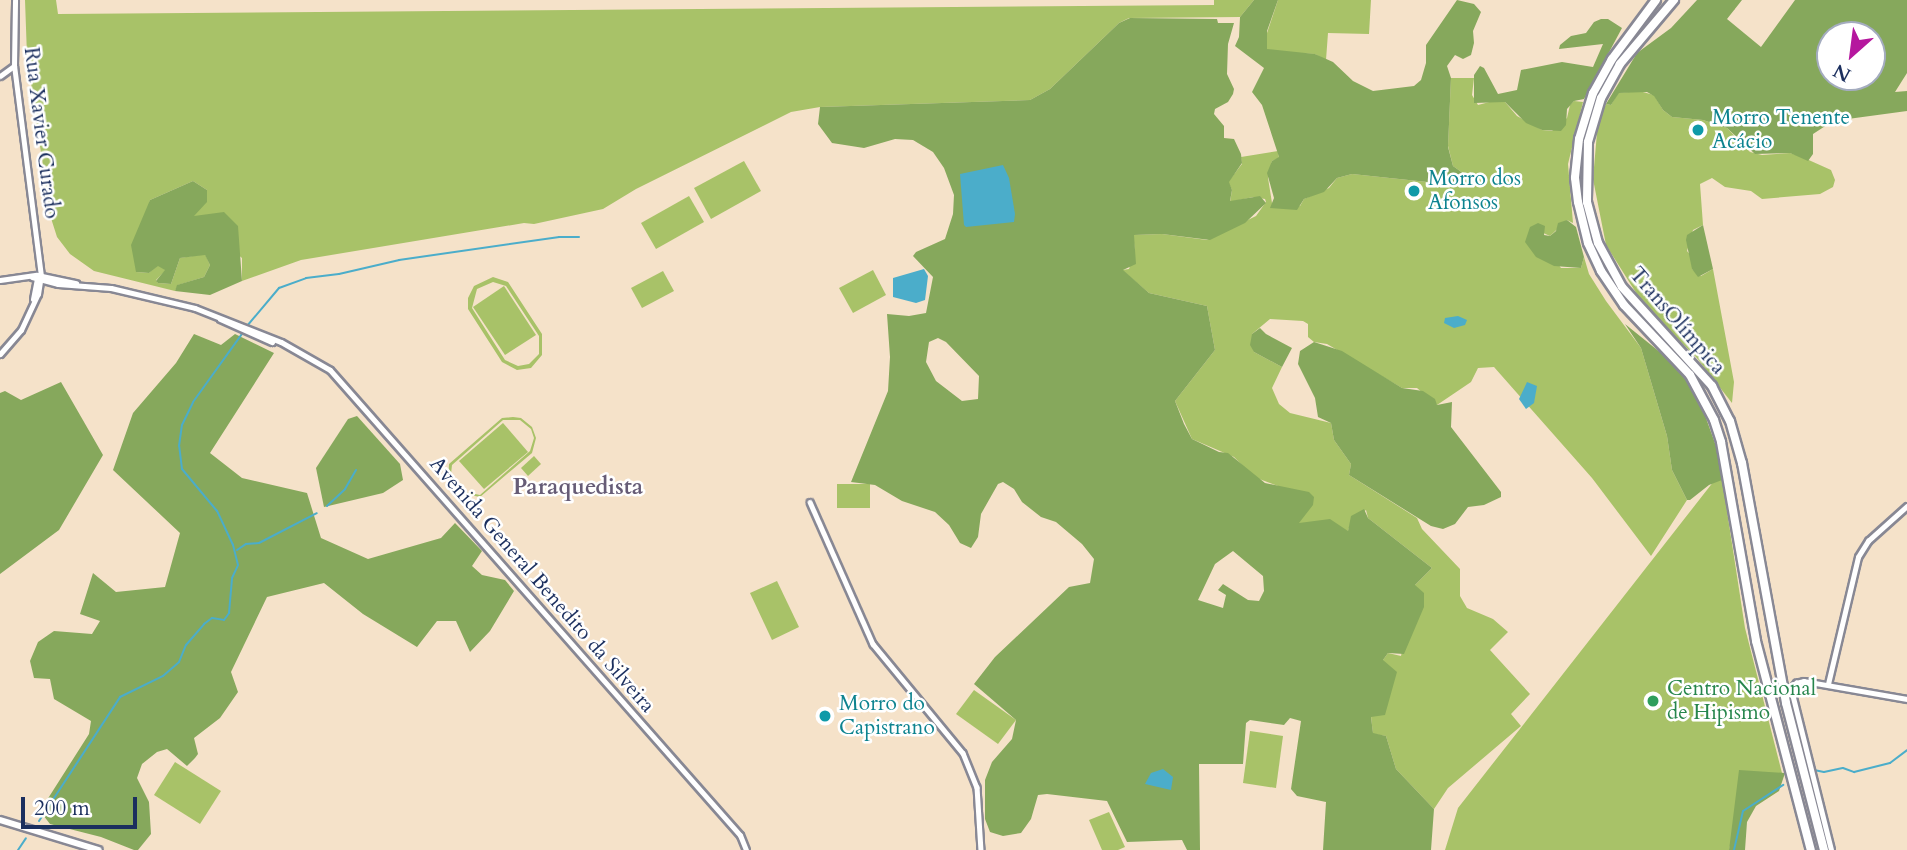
<!DOCTYPE html>
<html>
<head>
<meta charset="utf-8">
<style>
  body { margin:0 }
  #map { position:relative; width:1907px; height:850px; overflow:hidden; background:#f5e2c9; font-family:Cardo,serif }
  div>[style] { position:absolute }
  [style*='--x'] { left:calc(var(--x)*1px); top:calc(var(--y)*1px); width:calc(var(--w)*1px); rotate:calc(var(--a)*1deg) }
  .green>* { inset:0; background:#a8c268 }
  .forest>* { inset:0; background:#86a85c }
  .water>* { inset:0; background:#4badca }
  .stream>* { height:2px; margin:-1px; padding:0 1px; transform-origin:1px; border-radius:1px; background:#4badca }
  .roads { filter:drop-shadow(2px 0 #888894) drop-shadow(-2px 0 #888894) drop-shadow(0 2px #888894) drop-shadow(0 -2px #888894) }
  .tertiary>* { height:4.5px; margin:-2.25px; padding:0 2.25px; transform-origin:2.25px; border-radius:2.25px; background:#fff }
  .secondary>* { height:5px; margin:-2.5px; padding:0 2.5px; transform-origin:2.5px; border-radius:2.5px; background:#fff }
  .primary>* { height:6px; margin:-3px; padding:0 3px; transform-origin:3px; border-radius:3px; background:#fff }
  .motorway>* { height:8px; margin:-4px; padding:0 4px; transform-origin:4px; border-radius:4px; background:#fff }
  .dots>* { width:19px; height:19px; translate:-50% -50%; box-sizing:border-box; border:4px solid #fff; border-radius:50% }
  span { translate:-50% -50%; white-space:nowrap; text-align:center; line-height:1.15; -webkit-text-stroke:5px #fff; paint-order:stroke }
  .culture-label { font-size:21px; color:#0d838f }
  .left { translate:0 -50%; text-align:left }
  .street-label { font-size:21px; color:#1b2f5e }
  .leisure-label { font-size:21px; color:#27864d }
  .neighbourhood-label { font-size:23px; color:#665c76; font-weight:700 }
  .north { position:absolute; left:1816px; top:21px; width:70px; height:70px; box-sizing:border-box; background:#fff; border:2px solid #a4acbf; border-radius:50%; rotate:208deg; font-size:19px; font-weight:700; line-height:28px; text-align:center; color:#1b2f5e }
  .north::after { content:''; display:block; margin:auto; width:24px; height:32px; background:#b5179e; clip-path:polygon(50% 0,100% 100%,50% 72%,0 100%) }
  .scale { position:absolute; left:21px; top:797px; width:116px; height:32px; box-sizing:border-box; border:4px solid #1b2f5e; border-top:0; padding-left:9px; font-size:21px; line-height:24px; white-space:nowrap; color:#1b2f5e; -webkit-text-stroke:5px #fff; paint-order:stroke }
</style>
</head>
<body>
<div id="map">
  <div class="green">
    <div style="clip-path:polygon(25px 0,56px 0,58px 14px,1214px 5px,1214px 0,1254px 0,1240px 17px,1129px 18px,1119px 23px,1050px 89px,1030px 100px,820px 107px,791px 112px,636px 189px,603px 209px,534px 224px,524px 223px,301px 260px,242px 281px,242px 258px,193px 216px,207px 190px,193px 181px,150px 200px,136px 272px,149px 273px,158px 265px,166px 270px,156px 280px,158px 283px,171px 284px,180px 258px,205px 254px,210px 265px,204px 277px,178px 285px,175px 291px,94px 271px,70px 254px,57px 237px,50px 215px,27px 56px)"></div>
    <div style="clip-path:polygon(1278px 0,1371px 0,1369px 34px,1328px 33px,1326px 60px,1315px 54px,1273px 52px,1266px 49px,1264px 42px)"></div>
    <div style="clip-path:polygon(1451px 78px,1474px 78px,1472px 95px,1478px 105px,1497px 100px,1505px 102px,1517px 116px,1542px 130px,1552px 131px,1567px 118px,1570px 105px,1574px 101px,1583px 102px,1568px 164px,1573px 223px,1567px 220px,1550px 236px,1530px 227px,1561px 268px,1581px 268px,1584px 257px,1589px 274px,1606px 301px,1641px 348px,1667px 436px,1672px 470px,1687px 500px,1651px 556px,1592px 478px,1494px 367px,1478px 368px,1471px 382px,1437px 405px,1417px 388px,1402px 388px,1327px 344px,1314px 342px,1308px 337px,1308px 324px,1303px 321px,1270px 319px,1252px 334px,1254px 352px,1282px 367px,1272px 388px,1279px 404px,1290px 413px,1331px 423px,1334px 440px,1351px 464px,1349px 475px,1417px 518px,1422px 529px,1460px 569px,1460px 596px,1467px 608px,1493px 619px,1508px 632px,1490px 650px,1530px 694px,1511px 714px,1521px 726px,1448px 788px,1434px 809px,1396px 769px,1386px 736px,1373px 734px,1371px 716px,1383px 660px,1388px 653px,1401px 656px,1415px 585px,1432px 568px,1368px 518px,1366px 510px,1351px 521px,1348px 531px,1298px 523px,1278px 486px,1254px 477px,1234px 457px,1192px 439px,1175px 401px,1215px 350px,1207px 306px,1149px 293px,1122px 270px,1129px 269px,1135px 251px,1133px 235px,1162px 234px,1207px 240px,1256px 216px,1266px 202px,1265px 199px,1253px 197px,1230px 202px,1232px 190px,1228px 182px,1242px 164px,1241px 157px,1278px 151px,1279px 158px,1272px 161px,1268px 178px,1272px 203px,1283px 208px,1300px 206px,1304px 199px,1329px 188px,1337px 178px,1352px 174px,1465px 186px,1467px 176px,1453px 166px,1448px 146px)"></div>
    <div style="clip-path:polygon(1639px 91px,1654px 95px,1663px 110px,1672px 117px,1703px 120px,1727px 128px,1750px 152px,1762px 155px,1790px 153px,1802px 157px,1831px 170px,1835px 180px,1833px 187px,1820px 194px,1762px 199px,1751px 191px,1725px 187px,1712px 178px,1700px 184px,1703px 225px,1693px 230px,1687px 251px,1692px 257px,1692px 269px,1701px 276px,1713px 269px,1734px 382px,1732px 403px,1696px 357px,1645px 307px,1606px 245px,1593px 179px,1598px 121px,1606px 104px,1611px 105px,1618px 93px)"></div>
    <div style="clip-path:polygon(744px 161px,761px 191px,711px 219px,694px 188px)"></div>
    <div style="clip-path:polygon(689px 196px,704px 222px,656px 249px,641px 223px)"></div>
    <div style="clip-path:polygon(873px 270px,886px 295px,853px 313px,839px 288px)"></div>
    <div style="clip-path:polygon(663px 271px,674px 291px,642px 308px,631px 288px)"></div>
    <div style="clip-path:polygon(evenodd,493px 277px,508px 282px,542px 334px,542px 355px,531px 368px,517px 370px,502px 362px,468px 309px,468px 298px,474px 286px,493px 277px,493px 282px,506px 286px,539px 336px,539px 354px,529px 364px,518px 366px,505px 360px,472px 308px,477px 289px,493px 282px)"></div>
    <div style="clip-path:polygon(504px 286px,536px 335px,505px 355px,473px 307px)"></div>
    <div style="clip-path:polygon(evenodd,513px 417px,521px 418px,532px 427px,536px 438px,532px 453px,480px 497px,455px 492px,448px 484px,449px 464px,502px 418px,513px 417px,503px 420px,520px 420px,531px 429px,534px 438px,530px 451px,480px 495px,456px 490px,450px 483px,452px 465px,503px 420px)"></div>
    <div style="clip-path:polygon(503px 423px,528px 452px,484px 489px,459px 461px)"></div>
    <div style="clip-path:polygon(534px 456px,541px 464px,528px 476px,521px 468px)"></div>
    <div style="clip-path:polygon(1721px 472px,1745px 628px,1783px 777px,1738px 811px,1729px 850px,1445px 850px,1458px 808px)"></div>
    <div style="clip-path:polygon(837px 484px,870px 484px,870px 508px,837px 508px)"></div>
    <div style="clip-path:polygon(777px 581px,799px 627px,772px 640px,750px 593px)"></div>
    <div style="clip-path:polygon(974px 690px,1016px 720px,998px 744px,956px 714px)"></div>
    <div style="clip-path:polygon(1250px 731px,1283px 736px,1276px 788px,1243px 783px)"></div>
    <div style="clip-path:polygon(175px 762px,221px 791px,200px 824px,154px 795px)"></div>
    <div style="clip-path:polygon(1109px 812px,1125px 847px,1118px 850px,1102px 850px,1089px 820px)"></div>
  </div>
  <div class="forest">
    <div style="clip-path:polygon(1254px 0,1278px 0,1267px 31px,1267px 49px,1315px 54px,1333px 62px,1353px 81px,1373px 91px,1414px 86px,1421px 80px,1426px 63px,1426px 45px,1457px 0,1474px 4px,1481px 12px,1473px 31px,1474px 43px,1471px 55px,1463px 59px,1455px 55px,1447px 66px,1451px 78px,1448px 147px,1453px 166px,1467px 176px,1465px 186px,1352px 174px,1337px 178px,1324px 192px,1304px 199px,1297px 210px,1270px 208px,1274px 198px,1267px 173px,1272px 161px,1279px 157px,1262px 105px,1252px 92px,1264px 68px,1235px 46px,1239px 37px,1240px 17px)"></div>
    <div style="clip-path:polygon(evenodd,1697px 0,1742px 0,1727px 19px,1761px 47px,1795px 0,1907px 0,1907px 73px,1895px 92px,1907px 91px,1907px 111px,1833px 121px,1813px 134px,1813px 154px,1808px 161px,1790px 153px,1755px 154px,1727px 128px,1703px 120px,1672px 117px,1663px 110px,1654px 96px,1647px 92px,1619px 93px,1611px 105px,1606px 104px,1637px 53px,1671px 28px,1697px 0,1830px 35px,1872px 35px,1872px 77px,1830px 77px,1830px 35px)"></div>
    <div style="clip-path:polygon(evenodd,1130px 18px,1217px 19px,1218px 23px,1234px 23px,1228px 44px,1227px 74px,1234px 89px,1233px 94px,1228px 102px,1215px 109px,1214px 114px,1224px 126px,1224px 138px,1234px 139px,1241px 154px,1242px 163px,1229px 182px,1232px 190px,1230px 201px,1260px 196px,1266px 203px,1245px 223px,1210px 240px,1162px 234px,1134px 235px,1136px 264px,1123px 270px,1149px 293px,1207px 306px,1215px 350px,1175px 401px,1184px 424px,1192px 439px,1219px 452px,1228px 453px,1265px 483px,1309px 492px,1314px 497px,1313px 505px,1299px 523px,1330px 519px,1348px 531px,1351px 516px,1364px 509px,1368px 518px,1432px 568px,1415px 585px,1424px 593px,1424px 607px,1404px 654px,1388px 653px,1383px 660px,1397px 672px,1385px 715px,1371px 717px,1373px 733px,1386px 736px,1396px 769px,1434px 809px,1431px 850px,1323px 850px,1326px 802px,1297px 796px,1291px 789px,1301px 721px,1290px 718px,1284px 725px,1250px 720px,1246px 723px,1243px 764px,1199px 764px,1200px 850px,1187px 850px,1182px 840px,1127px 842px,1107px 801px,1047px 794px,1038px 795px,1031px 819px,1021px 833px,1003px 836px,990px 832px,985px 819px,985px 780px,992px 762px,1012px 739px,1016px 720px,974px 684px,995px 657px,1069px 587px,1090px 583px,1094px 559px,1082px 544px,1056px 522px,1041px 517px,1022px 502px,1014px 489px,1003px 482px,998px 484px,981px 514px,978px 537px,971px 548px,960px 543px,949px 525px,935px 512px,902px 501px,875px 485px,851px 482px,888px 391px,890px 357px,887px 314px,909px 316px,926px 313px,933px 277px,913px 256px,916px 252px,945px 239px,953px 214px,954px 195px,944px 168px,933px 152px,913px 140px,895px 139px,864px 148px,832px 143px,818px 124px,820px 107px,1030px 100px,1050px 89px,1119px 23px,1130px 18px,938px 338px,946px 342px,979px 376px,978px 399px,962px 401px,936px 381px,926px 362px,929px 342px,938px 338px,1130px 18px,1233px 551px,1263px 576px,1264px 591px,1259px 601px,1248px 600px,1223px 584px,1218px 590px,1226px 595px,1223px 608px,1198px 600px,1215px 564px,1233px 551px)"></div>
    <div style="clip-path:polygon(1601px 19px,1608px 19px,1622px 28px,1584px 99px,1574px 101px,1567px 109px,1566px 125px,1561px 131px,1542px 130px,1526px 123px,1505px 102px,1474px 103px,1474px 75px,1480px 66px,1484px 68px,1498px 94px,1517px 90px,1521px 70px,1562px 62px,1593px 67px,1603px 44px,1559px 49px,1560px 45px,1571px 36px,1586px 33px,1594px 22px)"></div>
    <div style="clip-path:polygon(193px 181px,207px 190px,207px 202px,194px 216px,224px 212px,238px 226px,242px 281px,210px 295px,175px 291px,177px 285px,204px 277px,210px 265px,205px 255px,180px 258px,171px 284px,158px 283px,156px 281px,165px 270px,158px 266px,149px 273px,136px 272px,131px 245px,150px 200px)"></div>
    <div style="clip-path:polygon(1567px 220px,1576px 227px,1584px 257px,1581px 268px,1554px 266px,1536px 257px,1525px 242px,1530px 227px,1538px 223px,1545px 226px,1544px 235px,1550px 236px,1556px 231px,1558px 223px)"></div>
    <div style="clip-path:polygon(1703px 225px,1713px 269px,1698px 277px,1692px 269px,1686px 240px,1687px 235px)"></div>
    <div style="clip-path:polygon(1625px 324px,1676px 365px,1697px 393px,1716px 446px,1722px 480px,1709px 485px,1690px 500px,1687px 500px,1672px 470px,1667px 436px,1641px 348px)"></div>
    <div style="clip-path:polygon(1260px 328px,1266px 334px,1292px 348px,1282px 367px,1254px 352px,1250px 345px,1252px 334px)"></div>
    <div style="clip-path:polygon(194px 334px,221px 345px,235px 334px,274px 353px,210px 453px,242px 478px,307px 493px,321px 538px,368px 559px,441px 538px,455px 523px,482px 551px,472px 566px,482px 575px,505px 580px,514px 591px,490px 631px,470px 652px,456px 621px,437px 621px,417px 647px,363px 614px,324px 583px,267px 597px,231px 672px,238px 692px,220px 718px,194px 738px,198px 754px,195px 758px,187px 766px,167px 749px,157px 752px,142px 764px,137px 778px,149px 802px,151px 834px,138px 850px,134px 850px,101px 837px,50px 824px,40px 811px,89px 734px,91px 721px,54px 699px,50px 679px,34px 678px,30px 661px,38px 642px,54px 631px,92px 634px,100px 621px,80px 614px,93px 573px,116px 592px,165px 587px,180px 533px,113px 470px,133px 413px,176px 363px)"></div>
    <div style="clip-path:polygon(1314px 342px,1342px 351px,1402px 388px,1423px 391px,1435px 399px,1437px 405px,1452px 402px,1451px 427px,1501px 492px,1501px 497px,1484px 505px,1468px 507px,1455px 524px,1443px 529px,1431px 526px,1349px 475px,1351px 464px,1334px 440px,1331px 423px,1318px 417px,1315px 398px,1298px 364px,1300px 351px)"></div>
    <div style="clip-path:polygon(61px 382px,103px 455px,59px 530px,0 574px,0 393px,5px 391px,21px 400px)"></div>
    <div style="clip-path:polygon(357px 416px,400px 464px,403px 480px,383px 493px,324px 507px,316px 468px,348px 419px)"></div>
    <div style="clip-path:polygon(1739px 770px,1785px 773px,1779px 791px,1756px 806px,1747px 822px,1745px 850px,1729px 850px)"></div>
  </div>
  <div class="water">
    <div style="clip-path:polygon(1003px 165px,1009px 178px,1015px 214px,1014px 222px,966px 227px,964px 225px,960px 174px)"></div>
    <div style="clip-path:polygon(924px 269px,928px 276px,925px 300px,916px 303px,893px 297px,893px 278px)"></div>
    <div style="clip-path:polygon(1458px 316px,1467px 320px,1465px 325px,1454px 328px,1444px 323px,1445px 318px)"></div>
    <div style="clip-path:polygon(1527px 382px,1537px 386px,1534px 403px,1526px 409px,1519px 399px)"></div>
    <div style="clip-path:polygon(1163px 769px,1173px 777px,1171px 790px,1145px 784px,1151px 773px)"></div>
  </div>
  <div class="stream">
    <div style="--x:247;--y:326;--w:50;--a:-49.9"></div>
    <div style="--x:279;--y:288;--w:29;--a:-20"></div>
    <div style="--x:306;--y:278;--w:33;--a:-7"></div>
    <div style="--x:339;--y:274;--w:62;--a:-13.1"></div>
    <div style="--x:399;--y:260;--w:162;--a:-8.2"></div>
    <div style="--x:559;--y:237;--w:20;--a:0"></div>
    <div style="--x:327;--y:506;--w:25;--a:-43"></div>
    <div style="--x:345;--y:489;--w:22;--a:-60"></div>
    <div style="--x:237;--y:550;--w:11;--a:-34"></div>
    <div style="--x:246;--y:544;--w:13;--a:-4"></div>
    <div style="--x:259;--y:543;--w:65;--a:-27.3"></div>
    <div style="--x:1814;--y:770;--w:10;--a:11"></div>
    <div style="--x:1824;--y:772;--w:19;--a:-12"></div>
    <div style="--x:1843;--y:768;--w:12;--a:20"></div>
    <div style="--x:1854;--y:772;--w:37;--a:-14"></div>
    <div style="--x:1890;--y:763;--w:21;--a:-37"></div>
    <div style="--x:39;--y:821;--w:148;--a:-56.8"></div>
    <div style="--x:120;--y:697;--w:48;--a:-26"></div>
    <div style="--x:163;--y:676;--w:21;--a:-41"></div>
    <div style="--x:179;--y:662;--w:18;--a:-68"></div>
    <div style="--x:186;--y:645;--w:28;--a:-49"></div>
    <div style="--x:204;--y:624;--w:10;--a:-37"></div>
    <div style="--x:212;--y:618;--w:12;--a:9"></div>
    <div style="--x:224;--y:620;--w:9;--a:-54"></div>
    <div style="--x:229;--y:613;--w:35;--a:-85"></div>
    <div style="--x:232;--y:578;--w:14;--a:-65"></div>
    <div style="--x:238;--y:565;--w:21;--a:-104"></div>
    <div style="--x:233;--y:545;--w:38;--a:-115"></div>
    <div style="--x:217;--y:511;--w:55;--a:-129.8"></div>
    <div style="--x:182;--y:469;--w:23;--a:-97"></div>
    <div style="--x:179;--y:446;--w:21;--a:-82"></div>
    <div style="--x:182;--y:425;--w:25;--a:-64"></div>
    <div style="--x:193;--y:402;--w:87;--a:-54.3"></div>
    <div style="--x:18;--y:850;--w:14;--a:-56"></div>
    <div style="--x:1734;--y:850;--w:40;--a:-77"></div>
    <div style="--x:1743;--y:811;--w:48;--a:-33"></div>
  </div>
  <div class="roads">
    <div class="tertiary">
      <div style="--x:810;--y:502;--w:155;--a:66.1"></div>
      <div style="--x:873;--y:644;--w:141;--a:50.5"></div>
      <div style="--x:963;--y:753;--w:37;--a:68"></div>
      <div style="--x:977;--y:787;--w:63;--a:86.4"></div>
      <div style="--x:1828;--y:684;--w:130;--a:-76.7"></div>
      <div style="--x:1858;--y:557;--w:19;--a:-58"></div>
      <div style="--x:1868;--y:541;--w:52;--a:-41.9"></div>
      <div style="--x:1831;--y:850;--w:166;--a:-104"></div>
      <div style="--x:1791;--y:689;--w:8;--a:-50"></div>
      <div style="--x:1796;--y:683;--w:8;--a:-14"></div>
      <div style="--x:1804;--y:681;--w:105;--a:9.9"></div>
    </div>
    <div class="secondary">
      <div style="--x:0;--y:76;--w:17;--a:-36"></div>
      <div style="--x:32;--y:277;--w:27;--a:15"></div>
      <div style="--x:58;--y:284;--w:53;--a:4.3"></div>
      <div style="--x:111;--y:288;--w:86;--a:13.4"></div>
      <div style="--x:195;--y:308;--w:92;--a:21.6"></div>
      <div style="--x:281;--y:342;--w:56;--a:29.7"></div>
      <div style="--x:330;--y:370;--w:620;--a:48.6"></div>
      <div style="--x:740;--y:835;--w:16;--a:68"></div>
      <div style="--x:0;--y:280;--w:37;--a:-8"></div>
      <div style="--x:37;--y:275;--w:40;--a:12"></div>
      <div style="--x:33;--y:299;--w:21;--a:-79"></div>
      <div style="--x:220;--y:319;--w:57;--a:23.9"></div>
      <div style="--x:0;--y:354;--w:32;--a:-49"></div>
      <div style="--x:21;--y:330;--w:40;--a:-65"></div>
      <div style="--x:38;--y:294;--w:18;--a:-81"></div>
      <div style="--x:41;--y:276;--w:212;--a:-97.3"></div>
      <div style="--x:14;--y:66;--w:66;--a:-89.1"></div>
    </div>
    <div class="primary">
      <div style="--x:0;--y:820;--w:103;--a:16.9"></div>
    </div>
    <div class="motorway">
      <div style="--x:1656;--y:0;--w:74;--a:126.7"></div>
      <div style="--x:1612;--y:59;--w:39;--a:119"></div>
      <div style="--x:1593;--y:93;--w:48;--a:106.9"></div>
      <div style="--x:1579;--y:139;--w:39;--a:96"></div>
      <div style="--x:1575;--y:178;--w:24;--a:83"></div>
      <div style="--x:1578;--y:202;--w:42;--a:76.3"></div>
      <div style="--x:1588;--y:243;--w:31;--a:65"></div>
      <div style="--x:1601;--y:271;--w:41;--a:55.9"></div>
      <div style="--x:1624;--y:305;--w:96;--a:46.7"></div>
      <div style="--x:1690;--y:375;--w:51;--a:61.9"></div>
      <div style="--x:1714;--y:420;--w:23;--a:72"></div>
      <div style="--x:1721;--y:442;--w:202;--a:80"></div>
      <div style="--x:1756;--y:641;--w:216;--a:75.3"></div>
      <div style="--x:1674;--y:0;--w:84;--a:130.2"></div>
      <div style="--x:1620;--y:64;--w:39;--a:119"></div>
      <div style="--x:1601;--y:98;--w:46;--a:106.5"></div>
      <div style="--x:1588;--y:142;--w:60;--a:91"></div>
      <div style="--x:1587;--y:202;--w:42;--a:75"></div>
      <div style="--x:1598;--y:243;--w:50;--a:61.4"></div>
      <div style="--x:1622;--y:287;--w:134;--a:47.7"></div>
      <div style="--x:1712;--y:386;--w:39;--a:63"></div>
      <div style="--x:1730;--y:421;--w:44;--a:74.1"></div>
      <div style="--x:1742;--y:463;--w:244;--a:79.6"></div>
      <div style="--x:1786;--y:703;--w:152;--a:75.5"></div>
    </div>
  </div>
  <div class="dots">
    <div style="left:1698px;top:130px;background:#0f9aa8"></div>
    <div style="left:1414px;top:191px;background:#0f9aa8"></div>
    <div style="left:1653px;top:701px;background:#2e9e5b"></div>
    <div style="left:825px;top:716px;background:#0f9aa8"></div>
  </div>
  <div class="culture-label">
    <span class="left" style="left:1712px;top:130px">Morro Tenente<br>Acácio</span>
    <span class="left" style="left:1428px;top:191px">Morro dos<br>Afonsos</span>
    <span class="left" style="left:839px;top:716px">Morro do<br>Capistrano</span>
  </div>
  <div class="street-label">
    <span style="left:41px;top:133px;rotate:83deg">Rua Xavier Curado</span>
    <span style="left:1677px;top:321px;rotate:49deg">TransOlímpica</span>
    <span style="left:542px;top:585px;rotate:49deg">Avenida General Benedito da Silveira</span>
  </div>
  <div class="leisure-label">
    <span class="left" style="left:1667px;top:701px">Centro Nacional<br>de Hipismo</span>
  </div>
  <div class="neighbourhood-label">
    <span style="left:578px;top:487px">Paraquedista</span>
  </div>
  <div class="north">N</div>
  <div class="scale">200 m</div>
</div>
</body>
</html>
